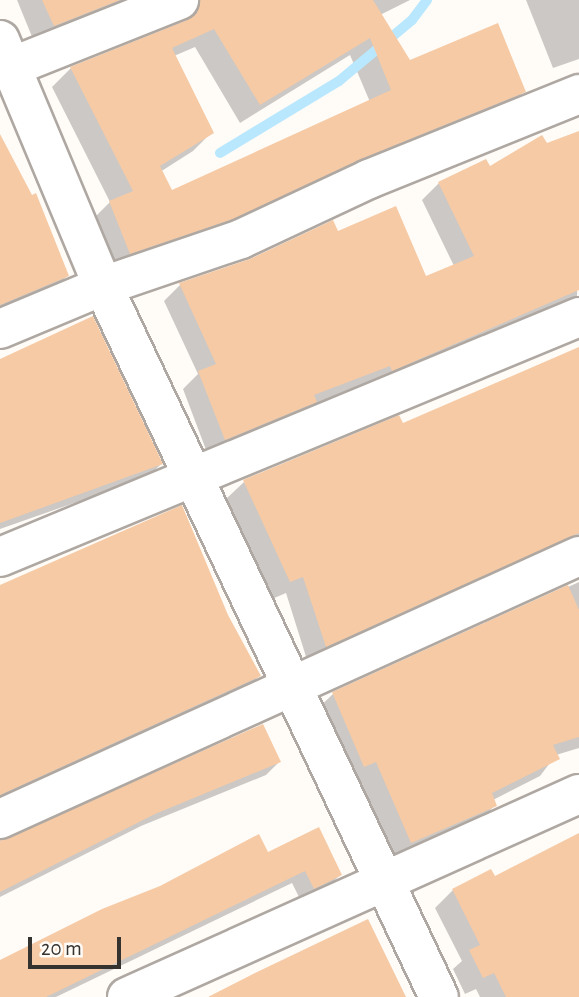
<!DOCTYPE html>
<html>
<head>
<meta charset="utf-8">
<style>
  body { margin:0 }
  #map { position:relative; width:579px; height:997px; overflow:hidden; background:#fffbf7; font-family:"Alegreya Sans",sans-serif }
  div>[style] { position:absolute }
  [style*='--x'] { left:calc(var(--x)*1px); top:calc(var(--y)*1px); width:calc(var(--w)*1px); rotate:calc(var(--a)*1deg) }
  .shadow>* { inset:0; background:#0003 }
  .stream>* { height:10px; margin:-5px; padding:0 5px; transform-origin:5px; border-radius:5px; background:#b9e8fe }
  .building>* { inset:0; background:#f6caa4 }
  .roads { filter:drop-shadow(2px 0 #afa8a2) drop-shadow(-2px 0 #afa8a2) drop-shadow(0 2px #afa8a2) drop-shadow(0 -2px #afa8a2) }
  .minor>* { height:38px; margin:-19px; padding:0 19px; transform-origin:19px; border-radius:19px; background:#fff }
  span { translate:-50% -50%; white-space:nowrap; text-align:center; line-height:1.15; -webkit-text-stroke:5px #fffbf7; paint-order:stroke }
  .scale { position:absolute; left:28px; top:937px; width:93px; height:32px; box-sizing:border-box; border:4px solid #353330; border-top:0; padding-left:9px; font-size:21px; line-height:24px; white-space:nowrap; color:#353330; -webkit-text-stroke:5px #fffbf7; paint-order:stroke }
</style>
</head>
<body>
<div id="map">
  <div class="shadow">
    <div style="clip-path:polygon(17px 0,136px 0,35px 44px)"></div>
    <div style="clip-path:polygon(evenodd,210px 0,410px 0,380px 15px,409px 62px,524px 91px,505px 110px,212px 237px,111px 271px,91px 221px,110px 202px,52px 87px,71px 68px,181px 25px,210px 0,195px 47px,240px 123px,350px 55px,370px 102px,171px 192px,160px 172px,193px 151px,212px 132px,174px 56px,195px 47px)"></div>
    <div style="clip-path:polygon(526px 0,579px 0,579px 59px,553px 68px)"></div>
    <div style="clip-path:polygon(579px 133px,577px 298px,376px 386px,374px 381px,312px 405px,299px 418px,208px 455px,183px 389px,198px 374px,164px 301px,180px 285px,337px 233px,425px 278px,454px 266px,422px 200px,439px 183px,486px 161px,489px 168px)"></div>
    <div style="clip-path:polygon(0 138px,67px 276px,54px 289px,0 313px)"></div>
    <div style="clip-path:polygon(579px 353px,579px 562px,308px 663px,286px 593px,272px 599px,226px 499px,244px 482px,402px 426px)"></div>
    <div style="clip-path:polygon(0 361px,161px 464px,148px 477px,0 529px)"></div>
    <div style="clip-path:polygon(579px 582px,579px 748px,556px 755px,540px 776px,493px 800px,495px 805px,478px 823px,393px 859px,359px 779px,346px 784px,315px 711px,333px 694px)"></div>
    <div style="clip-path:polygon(0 587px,227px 616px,259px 676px,246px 689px,0 801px)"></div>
    <div style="clip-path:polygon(279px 762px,266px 775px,141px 826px,0 897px,0 840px)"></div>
    <div style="clip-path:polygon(579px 835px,579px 997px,480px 997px,476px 989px,465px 994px,453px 969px,462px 961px,435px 908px,453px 890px,494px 878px)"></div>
    <div style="clip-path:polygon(267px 855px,340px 875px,327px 888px,301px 901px,292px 883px,56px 997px,0 997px,0 961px,161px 888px)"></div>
  </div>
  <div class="stream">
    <div style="--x:220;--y:153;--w:139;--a:-31.2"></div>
    <div style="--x:339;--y:81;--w:95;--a:-39.9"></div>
    <div style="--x:412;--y:20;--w:25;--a:-53"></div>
  </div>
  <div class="building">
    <div style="clip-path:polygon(42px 0,120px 0,54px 26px)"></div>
    <div style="clip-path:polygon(evenodd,200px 0,373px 0,410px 60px,498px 23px,526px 92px,361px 159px,233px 219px,130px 254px,109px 201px,133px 191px,70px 67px,187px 20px,197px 13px,200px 0,214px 29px,260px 105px,370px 38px,391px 90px,172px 190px,160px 166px,214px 133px,172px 48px,214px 29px)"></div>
    <div style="clip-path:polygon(579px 131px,579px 290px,392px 371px,390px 366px,314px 395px,317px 402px,225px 440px,198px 371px,216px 364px,179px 283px,250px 259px,333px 220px,338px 231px,396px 206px,426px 276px,474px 256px,438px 182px,486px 159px,490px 166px,542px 135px,547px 143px)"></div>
    <div style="clip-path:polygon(0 134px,32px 195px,36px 193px,69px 276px,0 305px)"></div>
    <div style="clip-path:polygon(93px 316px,163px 464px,0 523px,0 359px)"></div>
    <div style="clip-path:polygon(579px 347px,579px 533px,326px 647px,303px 577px,290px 582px,243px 480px,399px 415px,403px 423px)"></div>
    <div style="clip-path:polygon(182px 505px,228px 615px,261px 676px,0 795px,0 585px)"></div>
    <div style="clip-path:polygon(568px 585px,579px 610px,579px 737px,553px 745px,560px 759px,492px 793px,497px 806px,411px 843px,376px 762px,364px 767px,332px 692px)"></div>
    <div style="clip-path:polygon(263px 724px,281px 762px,155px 814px,0 892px,0 841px)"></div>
    <div style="clip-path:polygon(319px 827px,342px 875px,314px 889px,305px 871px,46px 997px,0 997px,0 960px,102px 909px,160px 886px,259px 834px,268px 852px)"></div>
    <div style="clip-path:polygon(579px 833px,579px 997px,506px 997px,494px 973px,483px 978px,469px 950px,480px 945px,452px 889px,491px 869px,495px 876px)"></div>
    <div style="clip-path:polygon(368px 919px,406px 997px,208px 997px,255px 973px)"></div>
  </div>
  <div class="roads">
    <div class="minor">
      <div style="--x:0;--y:40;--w:267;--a:67.3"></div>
      <div style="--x:103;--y:286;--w:786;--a:64.71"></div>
      <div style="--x:11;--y:67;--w:181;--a:-21.7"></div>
      <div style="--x:0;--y:329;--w:112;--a:-22.7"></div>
      <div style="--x:103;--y:286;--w:146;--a:-18.8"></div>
      <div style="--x:241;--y:239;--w:141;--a:-25.1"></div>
      <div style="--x:369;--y:179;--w:227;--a:-22"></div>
      <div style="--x:0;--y:557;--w:627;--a:-22.51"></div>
      <div style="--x:0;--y:819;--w:636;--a:-24.43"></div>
      <div style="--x:127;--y:997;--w:495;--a:-24.2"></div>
    </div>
  </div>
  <div class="scale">20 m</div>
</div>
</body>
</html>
